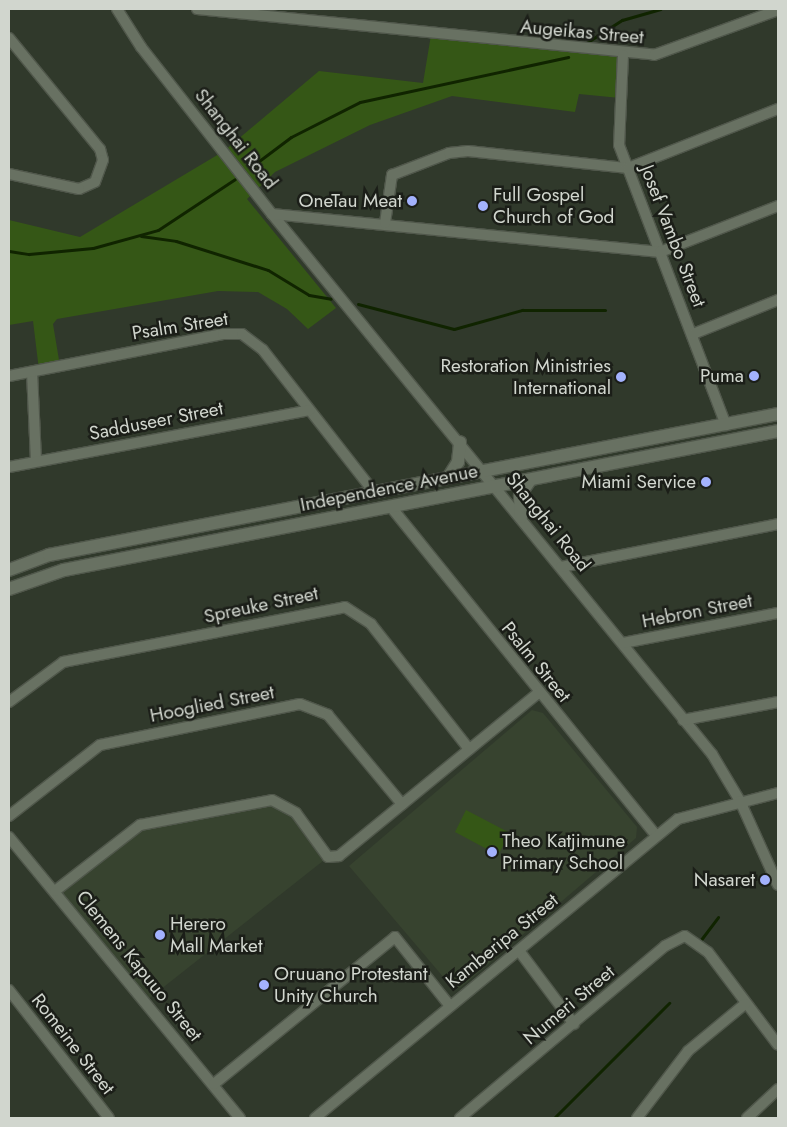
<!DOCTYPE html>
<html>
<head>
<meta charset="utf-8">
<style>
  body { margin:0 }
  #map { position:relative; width:787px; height:1127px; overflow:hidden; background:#30392b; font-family:Jost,sans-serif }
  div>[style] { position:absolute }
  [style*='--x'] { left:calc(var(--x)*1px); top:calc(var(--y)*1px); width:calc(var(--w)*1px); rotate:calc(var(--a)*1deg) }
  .built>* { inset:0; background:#37432f }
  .green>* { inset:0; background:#355716 }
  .stream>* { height:3px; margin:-1.5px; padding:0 1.5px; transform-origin:1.5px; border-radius:1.5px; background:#102400 }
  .roads { filter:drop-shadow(1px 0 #50574b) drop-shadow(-1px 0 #50574b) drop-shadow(0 1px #50574b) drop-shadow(0 -1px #50574b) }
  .street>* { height:10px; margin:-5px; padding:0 5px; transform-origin:5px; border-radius:5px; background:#687162 }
  .secondary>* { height:12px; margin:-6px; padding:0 6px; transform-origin:6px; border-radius:6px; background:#687162 }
  .dots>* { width:14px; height:14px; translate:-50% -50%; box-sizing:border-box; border:2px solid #1b1e18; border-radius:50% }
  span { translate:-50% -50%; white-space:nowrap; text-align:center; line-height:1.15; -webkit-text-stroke:5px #1b1e18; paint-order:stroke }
  .street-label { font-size:19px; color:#d1d6ce }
  .poi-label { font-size:19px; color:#d1d6ce }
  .left { translate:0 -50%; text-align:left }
  .right { translate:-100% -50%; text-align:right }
  .frame { position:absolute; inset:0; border:10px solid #d1d6ce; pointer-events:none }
</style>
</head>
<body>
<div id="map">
  <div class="built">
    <div style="clip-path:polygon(532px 710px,543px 713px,637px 827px,636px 838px,460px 988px,450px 985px,349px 866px)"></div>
    <div style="clip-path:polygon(284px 804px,328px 857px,146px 1001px,55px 891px,130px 830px,231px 807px)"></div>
  </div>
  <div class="green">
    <div style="clip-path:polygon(431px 35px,623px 55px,620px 98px,579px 94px,575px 112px,452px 96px,370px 125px,275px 172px,247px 199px,336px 308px,308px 329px,287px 309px,258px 292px,218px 291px,57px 319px,53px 324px,60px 366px,39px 370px,33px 321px,9px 325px,9px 220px,80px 237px,224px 151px,319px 71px,423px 83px)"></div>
    <div style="clip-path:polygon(466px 810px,510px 833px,498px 855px,455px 832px)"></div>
  </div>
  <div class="stream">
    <div style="--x:586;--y:43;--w:43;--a:-32.6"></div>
    <div style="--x:622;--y:20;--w:40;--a:-16"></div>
    <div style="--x:251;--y:167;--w:50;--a:-36.9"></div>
    <div style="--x:291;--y:137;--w:77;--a:-26.9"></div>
    <div style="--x:360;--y:102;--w:213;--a:-12.2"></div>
    <div style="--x:141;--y:236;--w:35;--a:8"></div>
    <div style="--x:176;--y:241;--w:96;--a:17.5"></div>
    <div style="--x:268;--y:270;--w:48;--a:31.4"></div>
    <div style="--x:309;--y:295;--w:22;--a:10"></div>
    <div style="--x:9;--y:251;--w:20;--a:9"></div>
    <div style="--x:29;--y:254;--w:64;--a:-5.4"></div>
    <div style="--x:93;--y:248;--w:67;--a:-15.5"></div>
    <div style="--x:158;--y:230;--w:92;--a:-33.5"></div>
    <div style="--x:358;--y:304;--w:99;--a:14.6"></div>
    <div style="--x:454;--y:329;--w:71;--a:-15.6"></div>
    <div style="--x:522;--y:310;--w:83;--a:0"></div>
    <div style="--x:700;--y:941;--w:30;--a:-53"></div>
    <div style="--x:554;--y:1118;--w:163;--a:-45"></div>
  </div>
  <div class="roads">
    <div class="street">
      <div style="--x:117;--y:9;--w:45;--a:57.7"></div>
      <div style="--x:141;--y:47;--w:212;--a:51.9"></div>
      <div style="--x:272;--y:214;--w:697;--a:50.83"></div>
      <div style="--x:712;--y:754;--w:55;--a:59.2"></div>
      <div style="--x:740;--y:801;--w:92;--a:65.7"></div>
      <div style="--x:197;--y:9;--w:459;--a:5.7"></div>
      <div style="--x:654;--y:55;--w:132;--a:-19.9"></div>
      <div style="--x:9;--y:38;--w:144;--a:50.7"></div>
      <div style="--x:100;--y:149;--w:11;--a:75"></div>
      <div style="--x:103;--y:160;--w:23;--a:110"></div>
      <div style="--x:95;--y:182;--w:17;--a:156"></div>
      <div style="--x:79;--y:189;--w:72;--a:-167.9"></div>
      <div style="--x:623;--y:55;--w:90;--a:92.5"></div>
      <div style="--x:619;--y:145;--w:300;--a:69.1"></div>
      <div style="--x:272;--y:214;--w:390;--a:5.6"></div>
      <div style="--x:660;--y:252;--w:127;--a:-21.3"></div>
      <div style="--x:385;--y:223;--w:49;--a:-81.7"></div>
      <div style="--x:392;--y:175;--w:61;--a:-21.1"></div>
      <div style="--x:449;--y:153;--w:19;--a:-6"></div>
      <div style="--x:468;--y:151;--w:161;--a:6.1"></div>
      <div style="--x:628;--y:168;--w:161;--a:-21.5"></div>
      <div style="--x:693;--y:334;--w:92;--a:-21.8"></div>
      <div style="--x:32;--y:372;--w:89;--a:87.4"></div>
      <div style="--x:9;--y:376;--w:218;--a:-11.1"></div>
      <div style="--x:223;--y:334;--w:19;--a:0"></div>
      <div style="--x:242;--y:334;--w:26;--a:37"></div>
      <div style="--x:263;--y:350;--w:180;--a:52"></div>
      <div style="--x:9;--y:467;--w:306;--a:-10.7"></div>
      <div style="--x:391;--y:507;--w:422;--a:51.1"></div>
      <div style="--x:561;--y:567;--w:221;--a:-11.2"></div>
      <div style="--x:623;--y:643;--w:158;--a:-11"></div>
      <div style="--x:9;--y:702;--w:67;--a:-36.5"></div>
      <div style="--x:63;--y:662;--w:287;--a:-11"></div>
      <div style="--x:345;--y:607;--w:31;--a:33"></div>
      <div style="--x:371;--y:624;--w:159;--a:51.9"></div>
      <div style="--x:683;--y:720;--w:97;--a:-10.7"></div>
      <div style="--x:9;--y:816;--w:115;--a:-38"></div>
      <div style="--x:100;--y:745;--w:204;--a:-11.6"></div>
      <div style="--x:300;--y:704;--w:30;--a:21"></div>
      <div style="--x:328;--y:715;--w:116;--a:50.3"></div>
      <div style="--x:9;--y:837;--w:364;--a:50.6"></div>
      <div style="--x:55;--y:891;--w:108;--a:-37.8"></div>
      <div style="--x:140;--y:825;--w:134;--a:-10.7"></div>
      <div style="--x:272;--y:800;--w:27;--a:28"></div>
      <div style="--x:296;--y:813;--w:54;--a:54"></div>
      <div style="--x:328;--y:857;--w:11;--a:-5"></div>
      <div style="--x:339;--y:856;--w:257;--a:-39.3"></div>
      <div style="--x:520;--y:952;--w:90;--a:53.1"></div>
      <div style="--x:9;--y:990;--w:162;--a:52"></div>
      <div style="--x:214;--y:1084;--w:233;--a:-39.1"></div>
      <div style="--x:395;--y:937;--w:88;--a:51.4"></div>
      <div style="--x:315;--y:1118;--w:470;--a:-39.5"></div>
      <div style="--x:678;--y:819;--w:103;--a:-14.6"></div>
      <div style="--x:460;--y:1118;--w:268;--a:-40"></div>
      <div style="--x:665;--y:946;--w:22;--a:-27"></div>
      <div style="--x:685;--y:936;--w:28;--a:35"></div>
      <div style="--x:708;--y:952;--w:116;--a:53"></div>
      <div style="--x:637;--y:1118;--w:84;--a:-52.7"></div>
      <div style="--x:688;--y:1051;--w:74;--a:-39.5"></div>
      <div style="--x:747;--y:1118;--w:42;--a:-43.1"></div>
    </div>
    <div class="secondary">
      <div style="--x:448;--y:478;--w:19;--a:-58"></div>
      <div style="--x:458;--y:462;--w:20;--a:-84"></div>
      <div style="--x:521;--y:517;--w:22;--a:-93"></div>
      <div style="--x:520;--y:495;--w:18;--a:-56"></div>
      <div style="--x:9;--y:570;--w:43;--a:-20.6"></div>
      <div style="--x:49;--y:555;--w:743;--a:-10.95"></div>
      <div style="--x:9;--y:589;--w:58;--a:-19.1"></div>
      <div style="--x:64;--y:570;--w:727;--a:-11.02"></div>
    </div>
  </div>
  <div class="dots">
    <div style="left:412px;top:201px;background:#a3b2fd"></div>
    <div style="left:483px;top:206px;background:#a3b2fd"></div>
    <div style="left:754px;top:376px;background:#a3b2fd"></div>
    <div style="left:621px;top:377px;background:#a3b2fd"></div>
    <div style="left:706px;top:482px;background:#a3b2fd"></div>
    <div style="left:492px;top:852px;background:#a3b2fd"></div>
    <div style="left:765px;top:880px;background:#a3b2fd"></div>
    <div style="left:160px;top:935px;background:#a3b2fd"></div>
    <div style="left:264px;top:985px;background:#a3b2fd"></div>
  </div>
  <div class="street-label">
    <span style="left:582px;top:32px;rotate:5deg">Augeikas Street</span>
    <span style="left:236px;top:139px;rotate:52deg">Shanghai Road</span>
    <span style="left:673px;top:236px;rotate:69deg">Josef Vambo Street</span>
    <span style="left:180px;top:326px;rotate:-9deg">Psalm Street</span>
    <span style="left:156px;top:421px;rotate:-11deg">Sadduseer Street</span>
    <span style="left:389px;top:488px;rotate:-11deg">Independence Avenue</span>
    <span style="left:548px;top:522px;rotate:51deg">Shanghai Road</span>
    <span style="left:261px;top:605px;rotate:-12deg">Spreuke Street</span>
    <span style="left:697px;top:611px;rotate:-11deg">Hebron Street</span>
    <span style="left:536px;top:662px;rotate:51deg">Psalm Street</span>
    <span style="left:212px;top:704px;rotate:-11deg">Hooglied Street</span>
    <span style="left:502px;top:941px;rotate:-39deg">Kamberipa Street</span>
    <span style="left:139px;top:966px;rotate:51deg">Clemens Kapuuo Street</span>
    <span style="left:569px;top:1005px;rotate:-40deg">Numeri Street</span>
    <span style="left:73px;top:1044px;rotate:52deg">Romeine Street</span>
  </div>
  <div class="poi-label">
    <span class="left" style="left:493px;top:206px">Full Gospel<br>Church of God</span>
    <span class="right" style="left:402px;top:201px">OneTau Meat</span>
    <span class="right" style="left:611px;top:377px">Restoration Ministries<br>International</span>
    <span class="right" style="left:744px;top:376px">Puma</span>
    <span class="right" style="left:696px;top:482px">Miami Service</span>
    <span class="left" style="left:502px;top:852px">Theo Katjimune<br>Primary School</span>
    <span class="right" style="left:755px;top:880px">Nasaret</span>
    <span class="left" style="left:170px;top:935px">Herero<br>Mall Market</span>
    <span class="left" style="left:274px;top:985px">Oruuano Protestant<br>Unity Church</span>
  </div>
  <div class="frame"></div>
</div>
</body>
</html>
